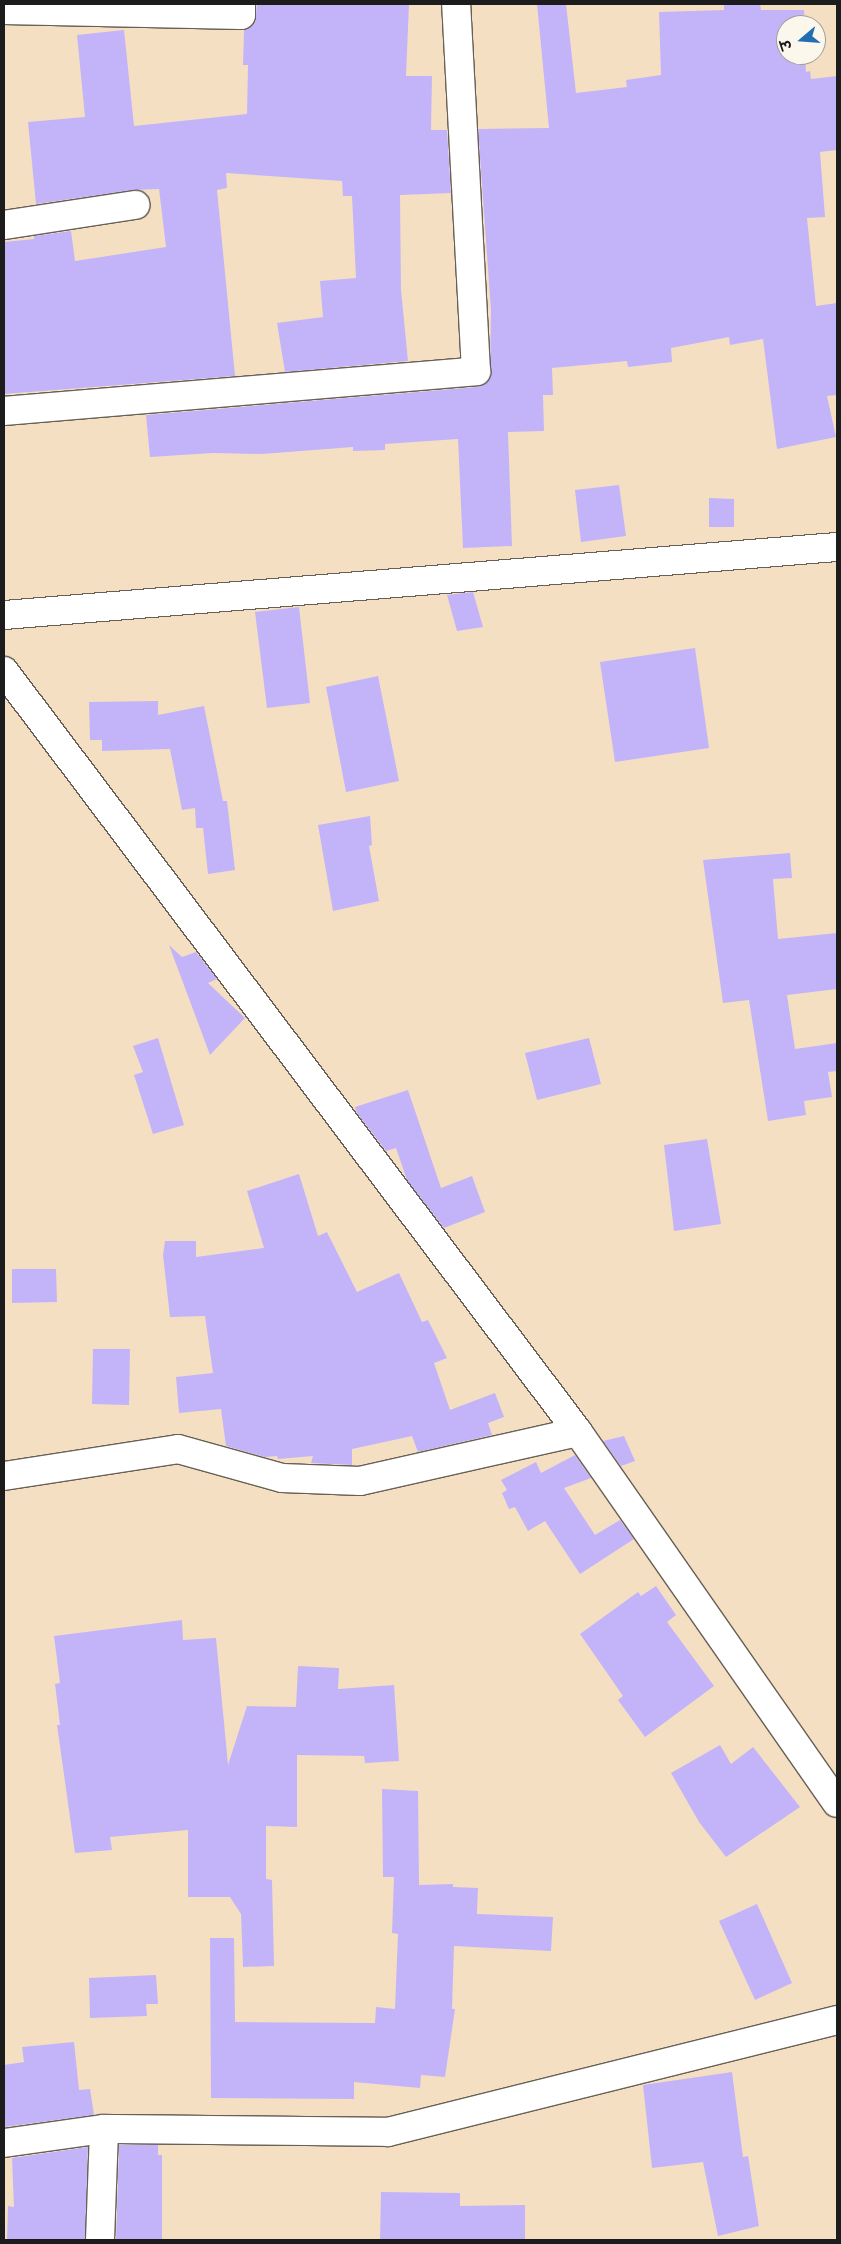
<!DOCTYPE html>
<html>
<head>
<meta charset="utf-8">
<style>
  body { margin:0 }
  #map { position:relative; width:841px; height:2244px; overflow:hidden; background:#f4dfc3; font-family:"Indie Flower","Playpen Sans Deva",sans-serif }
  div>[style] { position:absolute }
  [style*='--x'] { left:calc(var(--x)*1px); top:calc(var(--y)*1px); width:calc(var(--w)*1px); rotate:calc(var(--a)*1deg) }
  .building>* { inset:0; background:#c3b4f9 }
  .roads { filter:drop-shadow(1px 0 #686056) drop-shadow(-1px 0 #686056) drop-shadow(0 1px #686056) drop-shadow(0 -1px #686056) }
  .minor>* { height:28px; margin:-14px; padding:0 14px; transform-origin:14px; border-radius:14px; background:#fff }
  span { translate:-50% -50%; white-space:nowrap; text-align:center; line-height:1.15; -webkit-text-stroke:4.5px #fbf7ec; paint-order:stroke }
  .frame { position:absolute; inset:0; border:5px solid #1c1c1c; pointer-events:none }
  .north { position:absolute; left:776px; top:15px; width:50px; height:50px; box-sizing:border-box; background:#fbf7ec; border:1px solid #a29f99; border-radius:50%; rotate:252deg; font-size:14px; font-weight:700; line-height:20px; text-align:center; color:#1c1c1c }
  .north::after { content:''; display:block; margin:auto; width:18px; height:22px; background:#1f6fb2; clip-path:polygon(50% 0,100% 100%,50% 72%,0 100%) }
</style>
</head>
<body>
<div id="map">
  <div class="building">
    <div style="clip-path:polygon(257px 4px,409px 4px,406px 76px,432px 76px,431px 130px,447px 130px,451px 193px,400px 195px,401px 290px,408px 361px,285px 372px,277px 323px,323px 317px,320px 281px,356px 278px,352px 196px,343px 196px,342px 181px,226px 173px,227px 188px,217px 190px,235px 376px,4px 394px,4px 242px,34px 239px,34px 236px,71px 231px,75px 261px,166px 247px,159px 189px,133px 190px,36px 204px,28px 122px,85px 117px,77px 35px,124px 30px,134px 126px,247px 114px,248px 65px,243px 65px,244px 30px,255px 22px)"></div>
    <div style="clip-path:polygon(537px 4px,566px 4px,576px 93px,627px 87px,626px 80px,661px 75px,659px 12px,724px 10px,724px 4px,760px 4px,761px 10px,804px 10px,805px 25px,786px 25px,786px 55px,805px 55px,806px 72px,810px 71px,811px 79px,837px 76px,837px 150px,820px 152px,825px 217px,807px 218px,816px 306px,837px 303px,837px 395px,827px 396px,836px 437px,777px 449px,763px 339px,730px 345px,729px 337px,671px 348px,672px 362px,628px 367px,627px 361px,552px 368px,553px 395px,543px 395px,544px 431px,508px 432px,512px 546px,463px 548px,458px 439px,385px 444px,385px 450px,353px 451px,353px 447px,262px 454px,213px 453px,150px 457px,146px 415px,477px 387px,490px 378px,491px 310px,478px 129px,549px 128px)"></div>
    <div style="clip-path:polygon(619px 485px,626px 536px,581px 542px,575px 490px)"></div>
    <div style="clip-path:polygon(709px 498px,734px 499px,734px 527px,709px 527px)"></div>
    <div style="clip-path:polygon(473px 592px,483px 627px,457px 631px,447px 595px)"></div>
    <div style="clip-path:polygon(299px 607px,310px 703px,267px 708px,255px 612px)"></div>
    <div style="clip-path:polygon(695px 648px,709px 748px,615px 762px,600px 662px)"></div>
    <div style="clip-path:polygon(378px 676px,399px 781px,346px 792px,326px 687px)"></div>
    <div style="clip-path:polygon(158px 701px,158px 715px,204px 706px,223px 801px,227px 801px,235px 870px,208px 874px,203px 828px,196px 828px,195px 808px,182px 810px,170px 749px,102px 751px,102px 740px,90px 740px,89px 702px)"></div>
    <div style="clip-path:polygon(370px 816px,372px 845px,369px 846px,379px 901px,333px 911px,318px 825px)"></div>
    <div style="clip-path:polygon(790px 853px,792px 878px,773px 879px,778px 939px,837px 933px,837px 989px,787px 995px,795px 1049px,837px 1043px,837px 1071px,828px 1072px,832px 1097px,804px 1101px,806px 1115px,768px 1121px,749px 1000px,723px 1003px,703px 860px)"></div>
    <div style="clip-path:polygon(169px 945px,182px 957px,196px 952px,217px 979px,208px 983px,245px 1018px,210px 1055px)"></div>
    <div style="clip-path:polygon(158px 1038px,184px 1125px,153px 1134px,134px 1075px,143px 1072px,133px 1046px)"></div>
    <div style="clip-path:polygon(589px 1038px,601px 1084px,537px 1100px,525px 1053px)"></div>
    <div style="clip-path:polygon(408px 1090px,441px 1188px,472px 1176px,485px 1212px,444px 1228px,407px 1180px,396px 1148px,386px 1151px,357px 1113px,355px 1107px)"></div>
    <div style="clip-path:polygon(707px 1139px,721px 1224px,674px 1231px,664px 1145px)"></div>
    <div style="clip-path:polygon(299px 1174px,318px 1236px,327px 1232px,357px 1292px,399px 1273px,422px 1322px,428px 1320px,447px 1358px,434px 1363px,450px 1410px,495px 1393px,504px 1417px,488px 1423px,492px 1435px,418px 1452px,412px 1436px,352px 1449px,352px 1465px,311px 1463px,313px 1456px,278px 1459px,277px 1456px,265px 1457px,226px 1446px,221px 1409px,179px 1413px,176px 1377px,213px 1373px,205px 1316px,170px 1317px,163px 1255px,165px 1241px,196px 1241px,196px 1257px,264px 1248px,247px 1191px)"></div>
    <div style="clip-path:polygon(12px 1269px,56px 1269px,57px 1302px,12px 1303px)"></div>
    <div style="clip-path:polygon(93px 1349px,130px 1349px,129px 1405px,92px 1404px)"></div>
    <div style="clip-path:polygon(624px 1436px,635px 1461px,621px 1466px,603px 1441px)"></div>
    <div style="clip-path:polygon(575px 1455px,591px 1478px,564px 1488px,595px 1535px,620px 1520px,634px 1539px,580px 1574px,545px 1521px,528px 1531px,515px 1507px,509px 1509px,502px 1493px,507px 1490px,501px 1480px,536px 1462px,541px 1473px)"></div>
    <div style="clip-path:polygon(656px 1586px,676px 1615px,667px 1622px,714px 1686px,645px 1737px,618px 1700px,623px 1696px,580px 1634px,638px 1592px,641px 1596px)"></div>
    <div style="clip-path:polygon(182px 1620px,183px 1640px,216px 1638px,228px 1765px,247px 1706px,296px 1707px,298px 1666px,339px 1668px,338px 1689px,394px 1685px,399px 1761px,365px 1763px,364px 1756px,297px 1755px,297px 1827px,266px 1826px,266px 1879px,272px 1880px,274px 1966px,243px 1967px,241px 1914px,230px 1897px,188px 1897px,188px 1830px,110px 1837px,112px 1850px,75px 1853px,57px 1725px,60px 1725px,55px 1684px,60px 1683px,54px 1636px)"></div>
    <div style="clip-path:polygon(720px 1745px,731px 1764px,753px 1747px,800px 1807px,726px 1857px,699px 1822px,671px 1773px)"></div>
    <div style="clip-path:polygon(382px 1789px,418px 1791px,419px 1885px,453px 1884px,453px 1887px,478px 1888px,477px 1914px,553px 1917px,551px 1951px,454px 1946px,452px 2009px,455px 2009px,445px 2077px,421px 2075px,420px 2088px,354px 2082px,354px 2099px,211px 2098px,210px 1938px,234px 1938px,235px 2022px,375px 2023px,376px 2007px,395px 2009px,398px 1934px,392px 1933px,394px 1877px,383px 1877px)"></div>
    <div style="clip-path:polygon(757px 1904px,792px 1983px,755px 2000px,719px 1921px)"></div>
    <div style="clip-path:polygon(156px 1975px,158px 2004px,146px 2004px,147px 2016px,90px 2018px,89px 1978px)"></div>
    <div style="clip-path:polygon(74px 2042px,79px 2090px,90px 2089px,94px 2115px,4px 2127px,4px 2065px,24px 2062px,22px 2047px)"></div>
    <div style="clip-path:polygon(732px 2072px,743px 2157px,748px 2156px,759px 2226px,718px 2236px,703px 2162px,652px 2168px,643px 2085px)"></div>
    <div style="clip-path:polygon(119px 2145px,158px 2145px,158px 2155px,162px 2155px,162px 2240px,116px 2240px)"></div>
    <div style="clip-path:polygon(88px 2147px,85px 2240px,7px 2240px,8px 2206px,14px 2207px,12px 2158px)"></div>
    <div style="clip-path:polygon(381px 2192px,460px 2193px,460px 2206px,525px 2205px,525px 2240px,380px 2240px)"></div>
  </div>
  <div class="roads">
    <div class="minor">
      <div style="--x:4;--y:10;--w:237;--a:1.2"></div>
      <div style="--x:241;--y:15;--w:11;--a:-90"></div>
      <div style="--x:4;--y:225;--w:133;--a:-8.7"></div>
      <div style="--x:4;--y:411;--w:474;--a:-4.8"></div>
      <div style="--x:476;--y:371;--w:368;--a:-93.1"></div>
      <div style="--x:4;--y:615;--w:836;--a:-4.67"></div>
      <div style="--x:4;--y:671;--w:953;--a:52.97"></div>
      <div style="--x:578;--y:1432;--w:452;--a:55.1"></div>
      <div style="--x:4;--y:1476;--w:176;--a:-8.8"></div>
      <div style="--x:178;--y:1449;--w:108;--a:15.6"></div>
      <div style="--x:282;--y:1478;--w:78;--a:2.2"></div>
      <div style="--x:360;--y:1481;--w:223;--a:-12.7"></div>
      <div style="--x:4;--y:2143;--w:101;--a:-8"></div>
      <div style="--x:100;--y:2240;--w:111;--a:-87.9"></div>
      <div style="--x:104;--y:2129;--w:284;--a:0.6"></div>
      <div style="--x:388;--y:2132;--w:463;--a:-14"></div>
    </div>
  </div>
  <div class="frame"></div>
  <div class="north">उ</div>
</div>
</body>
</html>
